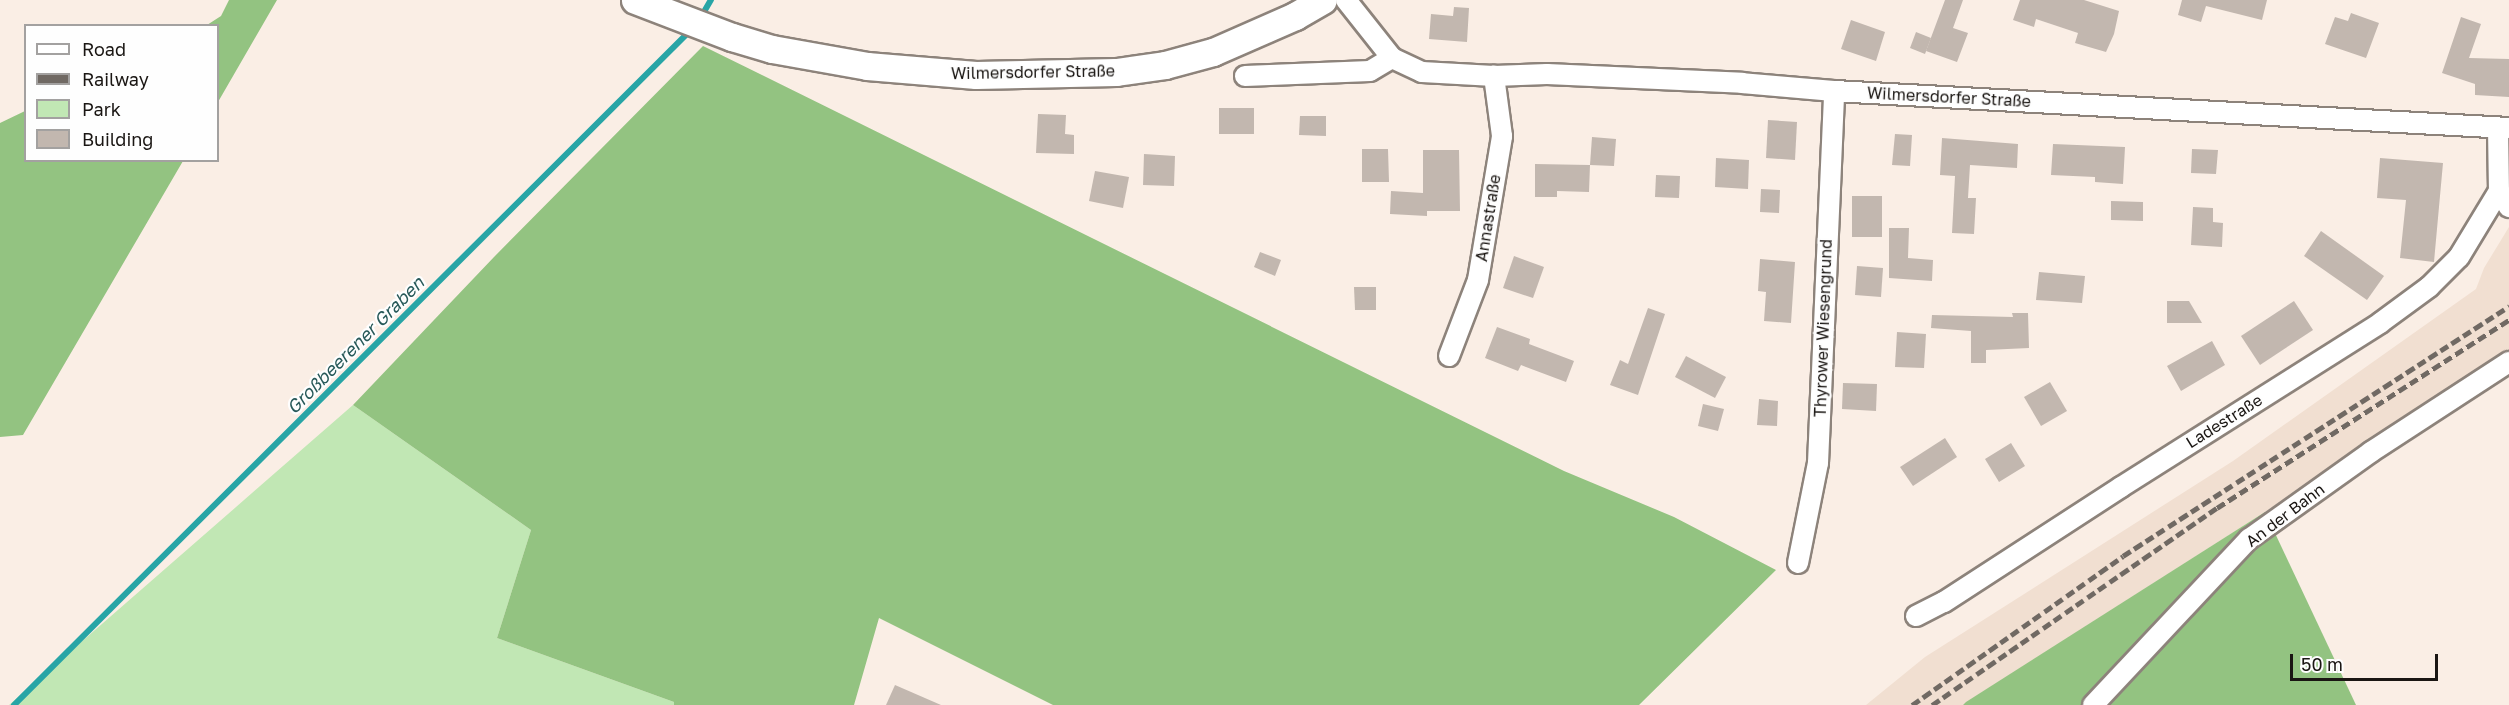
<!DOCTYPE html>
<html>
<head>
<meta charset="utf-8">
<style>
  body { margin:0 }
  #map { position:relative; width:2509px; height:705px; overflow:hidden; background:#faeee5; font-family:"Golos Text",sans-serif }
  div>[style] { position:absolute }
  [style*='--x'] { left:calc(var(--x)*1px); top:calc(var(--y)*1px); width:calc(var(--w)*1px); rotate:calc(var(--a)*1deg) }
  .built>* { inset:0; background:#f1dfd1 }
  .green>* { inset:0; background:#c1e7b4 }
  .forest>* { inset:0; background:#93c381 }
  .stream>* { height:6px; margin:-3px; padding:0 3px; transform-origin:3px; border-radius:3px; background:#28a5a6 }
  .building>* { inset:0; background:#c2b7af }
  .roads { filter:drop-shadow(2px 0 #8d837b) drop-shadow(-2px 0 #8d837b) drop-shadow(0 2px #8d837b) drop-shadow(0 -2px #8d837b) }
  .street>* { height:20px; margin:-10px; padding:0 10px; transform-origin:10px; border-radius:10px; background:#fff }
  .secondary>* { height:27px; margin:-13.5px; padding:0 13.5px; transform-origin:13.5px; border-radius:13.5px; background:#fff }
  .rail>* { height:4.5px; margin-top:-2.25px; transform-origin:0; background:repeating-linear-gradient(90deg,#706963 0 9px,transparent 0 13.5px) }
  span { translate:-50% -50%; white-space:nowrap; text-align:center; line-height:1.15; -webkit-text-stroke:4.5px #fefefe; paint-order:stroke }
  .street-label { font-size:16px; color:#1a1613 }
  .water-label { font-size:18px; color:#285959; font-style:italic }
  .legend { position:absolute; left:24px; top:24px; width:195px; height:138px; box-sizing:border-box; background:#fefefe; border:2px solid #a3a1a0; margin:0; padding:8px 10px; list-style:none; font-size:18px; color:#1a1613 }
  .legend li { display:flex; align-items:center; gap:12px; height:30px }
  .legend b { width:30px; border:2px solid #a3a1a0 }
  .scale { position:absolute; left:2290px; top:654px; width:148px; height:27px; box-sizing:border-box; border:3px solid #1a1613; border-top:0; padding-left:8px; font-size:18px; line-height:21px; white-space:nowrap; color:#1a1613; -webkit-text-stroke:4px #fefefe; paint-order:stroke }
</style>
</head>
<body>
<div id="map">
  <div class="built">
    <div style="clip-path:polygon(2509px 227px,2509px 356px,1963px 705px,1866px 705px,1925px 657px,2233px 461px,2476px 289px,2484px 268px)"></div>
  </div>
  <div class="green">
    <div style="clip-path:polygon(353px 405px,531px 530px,497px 638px,674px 702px,674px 705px,9px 705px)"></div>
  </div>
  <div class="forest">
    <div style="clip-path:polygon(229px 0,277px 0,218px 102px,218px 26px,207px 25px,221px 16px)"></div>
    <div style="clip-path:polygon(703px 46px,1564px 471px,1674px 517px,1776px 570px,1639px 705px,1053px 705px,879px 618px,854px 705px,674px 705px,674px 702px,497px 638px,531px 530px,353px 405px,494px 257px)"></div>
    <div style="clip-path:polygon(25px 111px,26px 160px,183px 161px,23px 435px,0 437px,0 123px)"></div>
    <div style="clip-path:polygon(2265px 512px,2356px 705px,1963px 705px,1966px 702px)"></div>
  </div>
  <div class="stream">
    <div style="--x:701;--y:17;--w:20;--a:-60"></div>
    <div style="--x:14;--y:705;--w:956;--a:-44.92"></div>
  </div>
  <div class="building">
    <div style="clip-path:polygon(1945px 0,1963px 0,1953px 28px,1968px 33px,1957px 62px,1926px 51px)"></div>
    <div style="clip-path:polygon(2020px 0,2084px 0,2119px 11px,2114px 34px,2106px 52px,2075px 43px,2078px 33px,2036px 19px,2034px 27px,2013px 20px)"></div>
    <div style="clip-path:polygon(2182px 0,2267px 0,2262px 20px,2206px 6px,2201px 22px,2178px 15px)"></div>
    <div style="clip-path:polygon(1454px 7px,1469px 8px,1467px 42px,1429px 39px,1431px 14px,1453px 16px)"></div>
    <div style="clip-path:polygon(2351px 13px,2379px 23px,2366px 58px,2325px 44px,2335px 17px,2348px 21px)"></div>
    <div style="clip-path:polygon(2461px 17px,2481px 24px,2469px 58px,2509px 59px,2509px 97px,2475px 95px,2475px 84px,2442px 73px)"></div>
    <div style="clip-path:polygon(1851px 20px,1885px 32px,1876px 61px,1841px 49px)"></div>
    <div style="clip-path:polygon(1916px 32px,1931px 38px,1925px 54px,1910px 48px)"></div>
    <div style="clip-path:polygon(1219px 108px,1254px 108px,1254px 134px,1219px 134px)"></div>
    <div style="clip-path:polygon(1038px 114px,1066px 115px,1065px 134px,1074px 135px,1074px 154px,1036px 153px)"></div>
    <div style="clip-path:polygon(1300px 116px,1326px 116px,1326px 136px,1299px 135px)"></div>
    <div style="clip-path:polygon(1768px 120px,1797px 122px,1795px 160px,1766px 158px)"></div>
    <div style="clip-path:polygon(1895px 134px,1912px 135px,1910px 166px,1892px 165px)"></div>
    <div style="clip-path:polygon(1592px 137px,1616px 139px,1614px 166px,1590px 165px)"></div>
    <div style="clip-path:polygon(1942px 138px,2018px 144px,2017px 168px,1970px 165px,1968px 198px,1976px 198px,1974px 234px,1952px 233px,1955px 176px,1940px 175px)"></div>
    <div style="clip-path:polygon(2053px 144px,2125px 147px,2123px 184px,2095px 182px,2095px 177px,2051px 175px)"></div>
    <div style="clip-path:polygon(1362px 149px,1388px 149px,1389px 182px,1362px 182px)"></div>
    <div style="clip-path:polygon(2192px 149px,2218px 150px,2216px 174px,2191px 173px)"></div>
    <div style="clip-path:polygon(1423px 150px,1459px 150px,1460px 211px,1427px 211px,1427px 216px,1390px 214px,1391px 191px,1423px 193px)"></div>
    <div style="clip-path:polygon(1144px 154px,1175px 156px,1174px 186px,1143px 185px)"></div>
    <div style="clip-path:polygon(1716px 158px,1749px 160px,1748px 189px,1715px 187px)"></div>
    <div style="clip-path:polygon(2380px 158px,2443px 163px,2434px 262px,2400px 258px,2406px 200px,2377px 198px)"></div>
    <div style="clip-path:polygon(1535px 164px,1590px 165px,1589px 192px,1557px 191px,1557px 197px,1535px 197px)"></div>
    <div style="clip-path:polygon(1095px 171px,1129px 177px,1123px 208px,1089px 201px)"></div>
    <div style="clip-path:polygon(1656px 175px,1680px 176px,1679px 198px,1655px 197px)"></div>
    <div style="clip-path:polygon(1761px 189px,1780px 190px,1779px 213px,1760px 212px)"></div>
    <div style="clip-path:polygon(1852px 196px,1882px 196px,1882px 237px,1852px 237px)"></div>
    <div style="clip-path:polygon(2111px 201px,2143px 202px,2143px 221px,2111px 220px)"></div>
    <div style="clip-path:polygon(2193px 207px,2213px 208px,2213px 222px,2223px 223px,2222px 247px,2191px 245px)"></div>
    <div style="clip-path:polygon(1889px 228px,1909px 228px,1908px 258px,1933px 260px,1932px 281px,1889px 278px)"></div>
    <div style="clip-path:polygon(2321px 231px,2384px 276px,2367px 300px,2304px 256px)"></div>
    <div style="clip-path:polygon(1260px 252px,1281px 260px,1275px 276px,1254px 267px)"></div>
    <div style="clip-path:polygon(1514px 256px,1544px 267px,1533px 298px,1503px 288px)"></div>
    <div style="clip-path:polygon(1760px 259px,1795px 262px,1791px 323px,1764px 321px,1766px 292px,1758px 291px)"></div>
    <div style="clip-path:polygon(1857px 266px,1883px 268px,1881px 297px,1855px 295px)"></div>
    <div style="clip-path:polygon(2039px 272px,2085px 276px,2082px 303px,2036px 300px)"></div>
    <div style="clip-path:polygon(1354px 287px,1376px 287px,1376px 310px,1355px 310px)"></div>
    <div style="clip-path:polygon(2167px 301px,2189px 301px,2202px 323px,2167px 323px)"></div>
    <div style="clip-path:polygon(2294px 301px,2313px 330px,2260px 365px,2241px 336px)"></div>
    <div style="clip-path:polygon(1648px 308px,1665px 314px,1638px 395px,1610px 385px,1620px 360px,1628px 364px)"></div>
    <div style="clip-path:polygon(2012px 313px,2028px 313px,2029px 348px,1986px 350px,1986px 363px,1971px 363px,1971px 331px,1931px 328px,1932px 315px,2013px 317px)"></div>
    <div style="clip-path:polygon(1497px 327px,1530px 339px,1529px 344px,1574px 361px,1566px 382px,1521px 365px,1518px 371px,1485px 358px)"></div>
    <div style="clip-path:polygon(1897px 332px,1926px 334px,1924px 368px,1895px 367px)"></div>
    <div style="clip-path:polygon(2212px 341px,2225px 365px,2181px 391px,2167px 366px)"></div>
    <div style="clip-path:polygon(1686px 356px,1726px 377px,1715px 398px,1675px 377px)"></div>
    <div style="clip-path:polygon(2050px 382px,2067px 411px,2041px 426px,2024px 397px)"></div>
    <div style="clip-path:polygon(1843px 383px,1877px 384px,1876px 411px,1842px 409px)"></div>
    <div style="clip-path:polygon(1759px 399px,1778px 401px,1777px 426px,1757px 425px)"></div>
    <div style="clip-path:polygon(1703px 404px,1724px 409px,1718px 431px,1698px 426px)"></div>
    <div style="clip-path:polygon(1945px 438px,1957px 457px,1913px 486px,1900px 467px)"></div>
    <div style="clip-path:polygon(2011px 443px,2025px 466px,1999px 482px,1985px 459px)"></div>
    <div style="clip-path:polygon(895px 685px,941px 705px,886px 705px)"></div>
  </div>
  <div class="roads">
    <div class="street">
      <div style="--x:1346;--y:0;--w:74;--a:51.6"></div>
      <div style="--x:1392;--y:58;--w:33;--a:25"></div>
      <div style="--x:1422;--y:72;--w:72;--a:3.2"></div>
      <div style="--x:1494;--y:76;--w:53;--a:-2.2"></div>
      <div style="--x:1547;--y:74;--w:195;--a:2.6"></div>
      <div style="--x:1742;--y:83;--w:92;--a:5"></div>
      <div style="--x:1834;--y:91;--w:676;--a:3.14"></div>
      <div style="--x:1245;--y:76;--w:125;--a:-2.3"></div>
      <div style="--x:1370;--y:71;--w:26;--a:-31"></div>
      <div style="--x:2498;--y:128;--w:63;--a:89.1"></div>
      <div style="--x:2499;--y:191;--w:19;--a:58"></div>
      <div style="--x:1449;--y:356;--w:81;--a:-69.1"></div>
      <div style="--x:1478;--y:280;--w:146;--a:-80.5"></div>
      <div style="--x:1502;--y:136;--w:61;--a:-97.6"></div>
      <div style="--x:1798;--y:563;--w:102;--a:-78.7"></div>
      <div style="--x:1818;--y:463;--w:372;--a:-87.5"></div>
      <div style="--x:1916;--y:616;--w:31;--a:-27"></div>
      <div style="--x:1944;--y:602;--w:211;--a:-33"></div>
      <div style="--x:2121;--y:487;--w:307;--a:-32.3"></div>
      <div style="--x:2380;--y:323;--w:61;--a:-36.3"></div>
      <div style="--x:2429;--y:287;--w:42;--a:-45"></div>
      <div style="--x:2459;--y:257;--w:77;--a:-58.8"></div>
      <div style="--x:2093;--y:705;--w:228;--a:-46.8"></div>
      <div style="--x:2249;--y:539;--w:150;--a:-35.5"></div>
      <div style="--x:2371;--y:452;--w:165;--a:-33.1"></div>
    </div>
    <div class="secondary">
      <div style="--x:635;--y:0;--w:104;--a:20.9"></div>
      <div style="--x:732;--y:37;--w:42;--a:16.7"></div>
      <div style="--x:772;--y:49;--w:97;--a:10.1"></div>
      <div style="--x:867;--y:66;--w:109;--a:4.7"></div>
      <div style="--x:976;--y:75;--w:140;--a:-1.2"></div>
      <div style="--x:1116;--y:72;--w:49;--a:-8.1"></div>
      <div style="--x:1165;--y:65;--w:50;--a:-15.2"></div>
      <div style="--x:1213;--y:52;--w:90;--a:-23.7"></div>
      <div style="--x:1295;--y:16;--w:32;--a:-30"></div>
    </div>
  </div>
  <div class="rail">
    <div style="--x:1912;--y:705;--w:258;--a:-35.2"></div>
    <div style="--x:2123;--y:556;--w:460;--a:-32.9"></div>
    <div style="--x:1932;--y:705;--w:346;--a:-34.7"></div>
    <div style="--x:2217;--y:508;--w:347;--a:-32.8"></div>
  </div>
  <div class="street-label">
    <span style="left:1033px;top:72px;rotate:-1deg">Wilmersdorfer Straße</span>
    <span style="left:1949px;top:97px;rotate:3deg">Wilmersdorfer Straße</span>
    <span style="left:1488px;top:218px;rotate:-81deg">Annastraße</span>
    <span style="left:1823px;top:328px;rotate:-88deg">Thyrower Wiesengrund</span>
    <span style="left:2224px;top:421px;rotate:-32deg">Ladestraße</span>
    <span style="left:2285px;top:515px;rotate:-37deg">An der Bahn</span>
  </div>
  <div class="water-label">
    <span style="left:355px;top:345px;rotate:-45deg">Großbeerener Graben</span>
  </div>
  <ul class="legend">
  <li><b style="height:8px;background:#fff"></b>Road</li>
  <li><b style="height:8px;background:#706963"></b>Railway</li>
  <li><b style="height:16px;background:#c1e7b4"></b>Park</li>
  <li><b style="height:16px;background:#c2b7af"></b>Building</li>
  </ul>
  <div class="scale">50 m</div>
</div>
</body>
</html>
